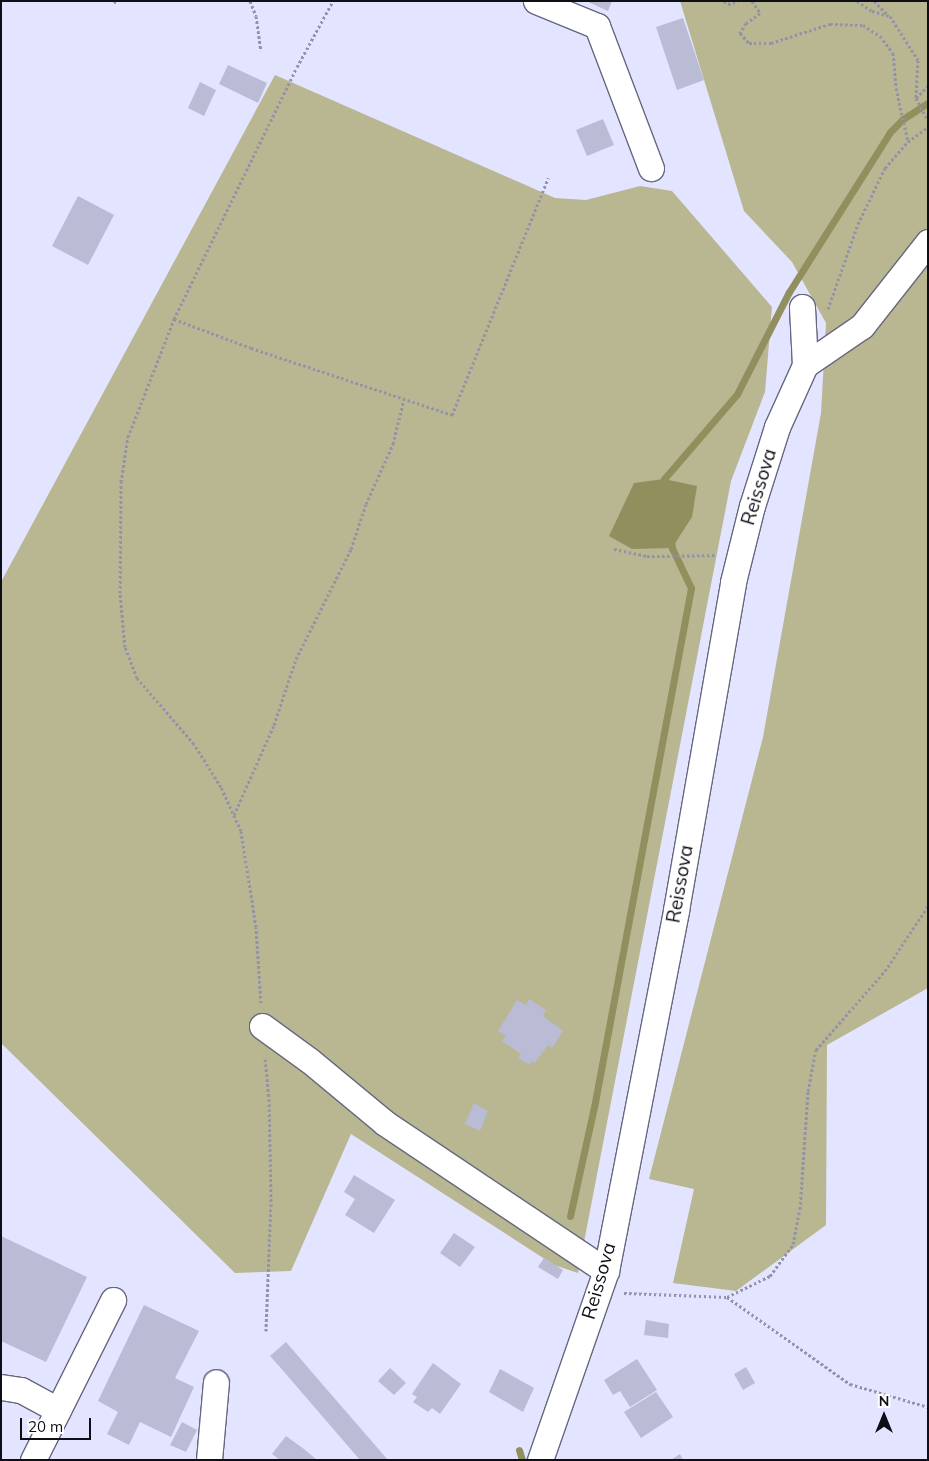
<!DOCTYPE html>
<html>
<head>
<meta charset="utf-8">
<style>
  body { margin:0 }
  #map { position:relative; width:929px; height:1461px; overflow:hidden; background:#e3e4ff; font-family:Mulish,sans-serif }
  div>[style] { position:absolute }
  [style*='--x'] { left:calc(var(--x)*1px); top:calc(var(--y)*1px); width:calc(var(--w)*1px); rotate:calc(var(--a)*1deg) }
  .green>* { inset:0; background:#b8b791 }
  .water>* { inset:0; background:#928f5e }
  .stream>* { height:7px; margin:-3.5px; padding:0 3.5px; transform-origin:3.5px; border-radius:3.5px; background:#928f5e }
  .building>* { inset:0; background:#babbd5 }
  .path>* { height:3px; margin-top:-1.5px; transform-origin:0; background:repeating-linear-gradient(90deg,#9293a7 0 2.5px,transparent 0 5px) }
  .roads { filter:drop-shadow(1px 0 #66677e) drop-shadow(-1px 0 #66677e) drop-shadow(0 1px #66677e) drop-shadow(0 -1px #66677e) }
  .minor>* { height:25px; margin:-12.5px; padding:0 12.5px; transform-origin:12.5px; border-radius:12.5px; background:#fff }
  span { translate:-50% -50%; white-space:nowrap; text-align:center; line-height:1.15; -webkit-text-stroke:4px #fff; paint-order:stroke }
  .street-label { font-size:19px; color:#0d0e16 }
  .frame { position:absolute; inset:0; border:2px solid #0d0e16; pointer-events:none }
  .north { position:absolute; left:859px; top:1391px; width:50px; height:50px; -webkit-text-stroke:4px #fff; paint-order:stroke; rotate:0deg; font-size:14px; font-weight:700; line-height:20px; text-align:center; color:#0d0e16 }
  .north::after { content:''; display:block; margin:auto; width:18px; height:22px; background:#0d0e16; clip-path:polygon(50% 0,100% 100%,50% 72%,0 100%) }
  .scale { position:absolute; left:20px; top:1418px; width:71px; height:22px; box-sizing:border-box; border:2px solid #0d0e16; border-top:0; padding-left:6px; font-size:15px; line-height:18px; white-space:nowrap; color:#0d0e16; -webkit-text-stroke:4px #fff; paint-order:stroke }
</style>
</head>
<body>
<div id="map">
  <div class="green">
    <div style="clip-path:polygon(680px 1px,928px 1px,928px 988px,827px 1045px,826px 1225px,736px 1291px,673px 1283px,694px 1189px,649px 1179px,763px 737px,821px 413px,826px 323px,792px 262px,744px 211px)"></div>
    <div style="clip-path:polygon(275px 75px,555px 198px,586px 200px,640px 186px,672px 191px,772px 307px,765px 392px,731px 481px,578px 1273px,554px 1265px,351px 1134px,291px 1271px,235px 1273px,1px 1043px,1px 582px)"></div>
  </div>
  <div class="water">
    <div style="clip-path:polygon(664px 479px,697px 486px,692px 517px,672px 548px,632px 549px,609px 536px,634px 483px)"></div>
  </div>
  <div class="stream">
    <div style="--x:665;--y:487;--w:8;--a:-97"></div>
    <div style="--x:664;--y:479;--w:112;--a:-49.3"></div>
    <div style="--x:737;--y:394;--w:114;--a:-63"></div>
    <div style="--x:789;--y:292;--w:189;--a:-57.7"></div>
    <div style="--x:890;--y:132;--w:18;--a:-45"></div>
    <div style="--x:903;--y:119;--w:30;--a:-33"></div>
    <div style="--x:570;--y:1216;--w:117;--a:-77.6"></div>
    <div style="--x:595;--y:1102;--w:523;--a:-79.42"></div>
    <div style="--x:691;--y:588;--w:44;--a:-115.4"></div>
    <div style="--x:672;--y:548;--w:8;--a:-97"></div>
    <div style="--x:519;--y:1450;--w:10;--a:73"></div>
  </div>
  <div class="building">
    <div style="clip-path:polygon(586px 1px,612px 1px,608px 11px)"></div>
    <div style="clip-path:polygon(683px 18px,704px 80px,677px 90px,656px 27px)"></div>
    <div style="clip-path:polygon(228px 65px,267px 83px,258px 103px,219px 84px)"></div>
    <div style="clip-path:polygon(200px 82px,216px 90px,204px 116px,188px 108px)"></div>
    <div style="clip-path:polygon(603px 119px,614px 145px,587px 156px,576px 130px)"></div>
    <div style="clip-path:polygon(78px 196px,114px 215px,88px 265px,52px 246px)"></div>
    <div style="clip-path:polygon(529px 999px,546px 1010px,543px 1016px,563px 1031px,552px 1048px,548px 1045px,535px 1063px,532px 1061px,530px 1065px,518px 1058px,521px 1054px,502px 1041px,506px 1036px,498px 1031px,517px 1000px,526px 1005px)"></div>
    <div style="clip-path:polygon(474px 1103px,488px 1111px,480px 1131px,465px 1124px)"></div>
    <div style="clip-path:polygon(354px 1175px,395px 1200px,374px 1233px,345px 1215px,355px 1199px,344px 1192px)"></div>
    <div style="clip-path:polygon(454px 1233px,475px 1247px,460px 1267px,440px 1253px)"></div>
    <div style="clip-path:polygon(1px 1236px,87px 1277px,46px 1362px,1px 1341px)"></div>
    <div style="clip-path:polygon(544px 1258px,563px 1270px,558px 1279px,538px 1267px)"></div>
    <div style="clip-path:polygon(144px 1305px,199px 1331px,175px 1378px,194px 1387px,171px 1437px,140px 1422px,129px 1445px,107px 1434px,118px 1412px,98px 1401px)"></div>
    <div style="clip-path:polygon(646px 1320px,669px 1324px,668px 1338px,644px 1335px)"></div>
    <div style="clip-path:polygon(286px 1342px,329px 1392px,388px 1460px,360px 1460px,279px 1366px,270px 1356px)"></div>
    <div style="clip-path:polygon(637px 1359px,657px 1390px,630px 1407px,620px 1391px,613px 1395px,604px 1380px)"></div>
    <div style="clip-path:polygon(433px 1363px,461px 1384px,440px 1414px,432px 1408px,428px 1412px,413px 1402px,417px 1397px,412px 1394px)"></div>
    <div style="clip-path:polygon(746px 1367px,755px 1383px,743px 1390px,734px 1374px)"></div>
    <div style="clip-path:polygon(390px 1368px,406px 1383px,394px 1395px,378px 1381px)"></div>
    <div style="clip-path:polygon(500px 1369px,534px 1388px,523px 1412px,489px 1392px)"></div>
    <div style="clip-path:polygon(656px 1392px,673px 1417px,641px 1438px,624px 1412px)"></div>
    <div style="clip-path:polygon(182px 1422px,197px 1430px,186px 1452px,170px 1445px)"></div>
    <div style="clip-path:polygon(286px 1436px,304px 1449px,317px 1460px,280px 1460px,272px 1454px)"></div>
    <div style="clip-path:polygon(680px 1454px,683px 1460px,671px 1460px)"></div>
  </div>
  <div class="path">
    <div style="--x:114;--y:1;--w:4;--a:34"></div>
    <div style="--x:250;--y:1;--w:16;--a:68"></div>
    <div style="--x:256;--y:16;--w:35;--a:82"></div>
    <div style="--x:724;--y:1;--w:5;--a:37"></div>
    <div style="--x:728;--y:4;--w:11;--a:-15"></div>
    <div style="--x:752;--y:1;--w:14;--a:56"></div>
    <div style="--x:760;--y:13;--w:17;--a:144"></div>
    <div style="--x:746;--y:23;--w:12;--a:121"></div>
    <div style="--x:740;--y:33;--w:13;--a:48"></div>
    <div style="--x:749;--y:43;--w:22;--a:0"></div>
    <div style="--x:771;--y:43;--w:62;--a:-17.9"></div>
    <div style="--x:830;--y:24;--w:33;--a:2"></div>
    <div style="--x:863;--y:25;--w:20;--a:33"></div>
    <div style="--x:880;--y:36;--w:21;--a:53"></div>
    <div style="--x:893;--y:53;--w:35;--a:85"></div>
    <div style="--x:896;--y:88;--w:55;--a:77.5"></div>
    <div style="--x:857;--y:1;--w:18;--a:34"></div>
    <div style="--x:872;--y:11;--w:19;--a:16"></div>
    <div style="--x:890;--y:16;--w:52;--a:57.5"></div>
    <div style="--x:918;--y:60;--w:38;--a:93"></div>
    <div style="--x:916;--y:98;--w:26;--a:62"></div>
    <div style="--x:874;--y:1;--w:20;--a:45"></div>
    <div style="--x:916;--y:98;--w:17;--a:-45"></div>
    <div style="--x:828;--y:309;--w:90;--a:-70.6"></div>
    <div style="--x:858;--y:224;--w:62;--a:-64.3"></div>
    <div style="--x:885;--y:168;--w:35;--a:-49"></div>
    <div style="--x:908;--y:142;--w:25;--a:-37"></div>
    <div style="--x:174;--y:319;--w:82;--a:20.6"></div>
    <div style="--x:251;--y:348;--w:212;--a:18.4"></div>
    <div style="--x:452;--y:415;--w:256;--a:-67.9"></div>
    <div style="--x:614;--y:549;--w:34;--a:12"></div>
    <div style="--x:647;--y:556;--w:69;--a:-0.8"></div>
    <div style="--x:234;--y:815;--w:98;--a:-66"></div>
    <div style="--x:274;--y:725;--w:70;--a:-71.6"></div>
    <div style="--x:296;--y:659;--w:123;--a:-63.4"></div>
    <div style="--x:351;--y:549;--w:47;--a:-71.6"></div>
    <div style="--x:366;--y:504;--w:66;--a:-65.8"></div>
    <div style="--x:393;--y:444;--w:46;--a:-76.3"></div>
    <div style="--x:261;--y:1003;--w:76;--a:-93.8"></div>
    <div style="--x:256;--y:927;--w:97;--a:-98.9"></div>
    <div style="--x:241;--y:831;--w:48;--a:-114.4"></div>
    <div style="--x:221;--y:787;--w:51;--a:-122.1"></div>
    <div style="--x:194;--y:744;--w:87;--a:-130.8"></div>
    <div style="--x:137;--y:678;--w:33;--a:-111"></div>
    <div style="--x:125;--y:647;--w:54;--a:-95.3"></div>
    <div style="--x:120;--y:593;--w:111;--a:-89.5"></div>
    <div style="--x:121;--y:482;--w:46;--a:-81.2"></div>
    <div style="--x:128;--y:437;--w:127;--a:-68.7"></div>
    <div style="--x:174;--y:319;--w:280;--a:-64"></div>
    <div style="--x:297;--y:67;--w:75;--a:-61.4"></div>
    <div style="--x:265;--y:1059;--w:40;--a:84.3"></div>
    <div style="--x:269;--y:1099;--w:105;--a:88.9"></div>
    <div style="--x:271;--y:1204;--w:127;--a:92.3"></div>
    <div style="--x:624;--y:1293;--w:103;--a:2.2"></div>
    <div style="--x:727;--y:1297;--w:48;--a:-26"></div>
    <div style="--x:770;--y:1276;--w:39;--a:-54"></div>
    <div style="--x:793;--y:1244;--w:36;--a:-79"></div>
    <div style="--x:800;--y:1209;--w:118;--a:-86.1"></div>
    <div style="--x:808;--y:1091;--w:42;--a:-79"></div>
    <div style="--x:816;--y:1050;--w:105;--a:-48.9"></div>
    <div style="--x:885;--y:971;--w:78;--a:-56.5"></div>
    <div style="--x:727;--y:1297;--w:151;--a:35.3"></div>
    <div style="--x:850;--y:1384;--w:81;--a:16.4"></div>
  </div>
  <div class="roads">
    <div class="minor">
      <div style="--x:536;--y:1;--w:66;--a:22.3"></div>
      <div style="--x:597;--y:26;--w:152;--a:69.2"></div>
      <div style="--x:805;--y:365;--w:69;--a:-34.4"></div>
      <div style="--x:862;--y:326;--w:107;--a:-51.8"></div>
      <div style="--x:262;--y:1026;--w:58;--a:35.9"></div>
      <div style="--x:309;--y:1060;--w:99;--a:39.7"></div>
      <div style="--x:385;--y:1123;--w:266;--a:33.8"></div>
      <div style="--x:1;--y:1387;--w:20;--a:9"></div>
      <div style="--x:21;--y:1390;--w:42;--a:28.4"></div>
      <div style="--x:33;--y:1460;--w:179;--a:-63.4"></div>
      <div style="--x:209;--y:1460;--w:78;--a:-84.9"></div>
      <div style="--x:540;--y:1460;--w:200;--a:-70.8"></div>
      <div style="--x:606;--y:1271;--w:368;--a:-79"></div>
      <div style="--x:676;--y:910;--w:333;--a:-80.1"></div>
      <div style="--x:733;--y:582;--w:78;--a:-76"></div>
      <div style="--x:752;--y:506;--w:83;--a:-72.4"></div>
      <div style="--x:777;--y:427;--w:68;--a:-65.7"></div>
      <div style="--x:805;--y:365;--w:58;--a:-93"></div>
    </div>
  </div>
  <div class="street-label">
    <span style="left:759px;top:487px;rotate:-73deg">Reissova</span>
    <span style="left:680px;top:884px;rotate:-80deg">Reissova</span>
    <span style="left:599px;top:1281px;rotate:-74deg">Reissova</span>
  </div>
  <div class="frame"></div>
  <div class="north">N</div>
  <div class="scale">20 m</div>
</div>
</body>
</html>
